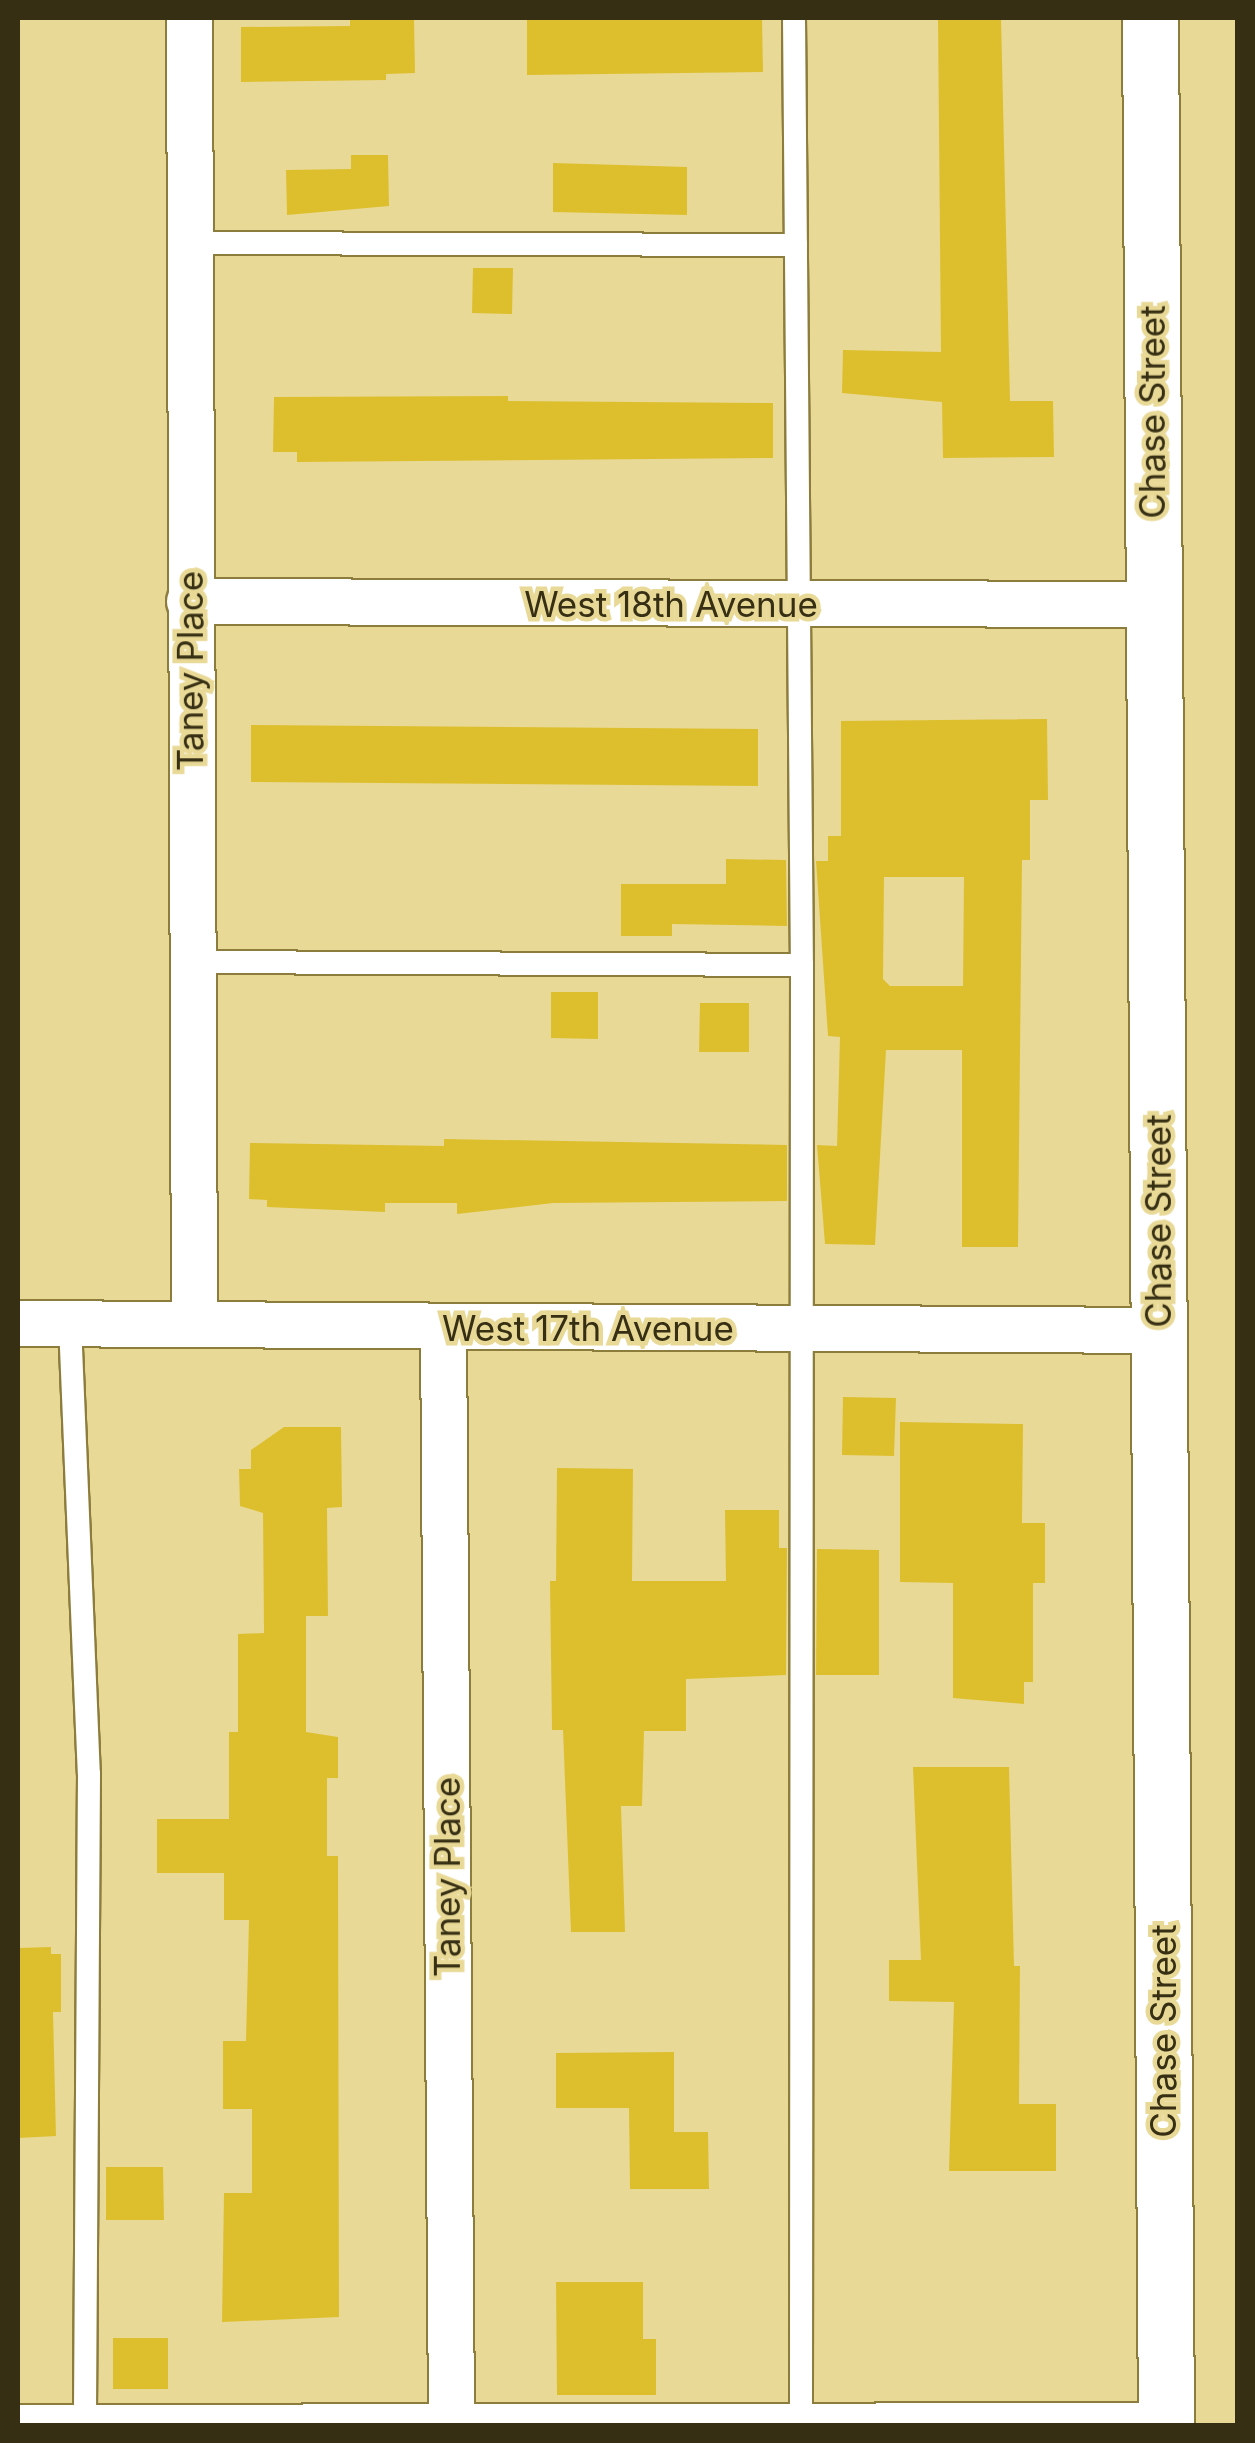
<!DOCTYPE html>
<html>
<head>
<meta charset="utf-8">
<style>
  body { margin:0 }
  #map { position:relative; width:1255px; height:2443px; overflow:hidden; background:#e9d996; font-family:Inter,sans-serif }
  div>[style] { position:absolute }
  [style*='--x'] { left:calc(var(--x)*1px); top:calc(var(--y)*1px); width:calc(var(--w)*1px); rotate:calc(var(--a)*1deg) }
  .building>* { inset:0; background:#ddbf2d }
  .roads { filter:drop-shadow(2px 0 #8d7d3d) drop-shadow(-2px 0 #8d7d3d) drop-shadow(0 2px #8d7d3d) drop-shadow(0 -2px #8d7d3d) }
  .lane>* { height:22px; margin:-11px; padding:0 11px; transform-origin:11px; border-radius:11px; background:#fff }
  .street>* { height:45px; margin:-22.5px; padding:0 22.5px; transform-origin:22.5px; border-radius:22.5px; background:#fff }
  .secondary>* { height:55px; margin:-27.5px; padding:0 27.5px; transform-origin:27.5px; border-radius:27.5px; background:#fff }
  span { translate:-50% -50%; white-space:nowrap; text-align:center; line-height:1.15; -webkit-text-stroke:9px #e9d996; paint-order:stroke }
  .street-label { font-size:35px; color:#362f14 }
  .frame { position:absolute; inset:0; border:20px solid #362f14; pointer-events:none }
</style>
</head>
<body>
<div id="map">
  <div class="building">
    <div style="clip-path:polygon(350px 18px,414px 18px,415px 73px,386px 74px,386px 80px,241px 82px,241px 27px,350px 26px)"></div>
    <div style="clip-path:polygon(699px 18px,762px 18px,763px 72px,527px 75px,527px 19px)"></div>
    <div style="clip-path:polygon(938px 18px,1001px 18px,1010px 401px,1053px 401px,1054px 457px,943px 458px,942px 402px,842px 393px,843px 350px,941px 352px)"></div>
    <div style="clip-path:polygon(351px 155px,388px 155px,389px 206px,287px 215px,286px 170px,351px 169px)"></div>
    <div style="clip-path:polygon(553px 163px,687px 167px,687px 215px,553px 212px)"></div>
    <div style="clip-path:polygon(473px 268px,513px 268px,512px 314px,472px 313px)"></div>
    <div style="clip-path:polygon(508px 396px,508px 401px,773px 403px,773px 458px,297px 462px,297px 452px,273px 452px,274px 397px)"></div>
    <div style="clip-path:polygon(evenodd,1047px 719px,1048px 800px,1030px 800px,1030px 860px,1022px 860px,1018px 1247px,962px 1247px,962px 1050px,886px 1050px,875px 1245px,825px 1244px,817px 1145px,837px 1146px,840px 1037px,828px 1036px,816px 861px,828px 861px,828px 836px,841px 836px,841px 721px,1047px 719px,884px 877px,964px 877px,963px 986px,890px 986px,883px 979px,884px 877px)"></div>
    <div style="clip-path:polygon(251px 725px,758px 729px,758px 786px,251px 782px)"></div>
    <div style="clip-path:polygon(726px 859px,786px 860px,787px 926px,672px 924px,672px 936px,621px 936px,621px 884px,726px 884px)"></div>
    <div style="clip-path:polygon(551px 992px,598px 992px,598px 1039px,551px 1038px)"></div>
    <div style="clip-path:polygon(700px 1003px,749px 1003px,749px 1052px,699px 1052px)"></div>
    <div style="clip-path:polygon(444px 1139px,787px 1145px,787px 1201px,553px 1203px,457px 1214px,457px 1203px,385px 1203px,385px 1212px,267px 1207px,267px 1200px,249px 1199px,250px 1143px,444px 1146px)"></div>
    <div style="clip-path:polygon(843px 1397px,896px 1398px,894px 1456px,842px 1455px)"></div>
    <div style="clip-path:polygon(900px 1422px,1023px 1424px,1022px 1523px,1045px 1523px,1045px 1583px,1033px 1583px,1033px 1682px,1024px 1682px,1024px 1704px,953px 1698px,953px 1583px,900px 1582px)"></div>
    <div style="clip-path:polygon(284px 1427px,341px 1427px,342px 1507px,327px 1508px,328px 1616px,306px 1616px,306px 1732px,338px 1737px,338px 1778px,327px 1778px,327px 1856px,338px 1856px,339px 2317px,222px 2322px,224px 2193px,252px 2193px,252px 2109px,223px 2109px,223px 2041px,246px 2041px,249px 1920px,224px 1920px,224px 1873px,157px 1873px,157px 1819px,229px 1819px,229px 1732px,238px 1732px,238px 1634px,264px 1633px,263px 1513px,240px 1506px,239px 1469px,251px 1469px,251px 1450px)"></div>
    <div style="clip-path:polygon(557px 1468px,633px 1469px,632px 1581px,726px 1581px,725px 1510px,779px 1510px,779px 1548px,787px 1548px,786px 1675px,686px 1679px,686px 1731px,644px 1731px,642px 1806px,621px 1806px,625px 1932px,571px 1932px,563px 1730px,552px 1730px,550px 1581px,556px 1581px)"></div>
    <div style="clip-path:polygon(817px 1549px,879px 1550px,879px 1675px,816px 1675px)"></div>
    <div style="clip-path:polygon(913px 1767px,1009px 1767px,1014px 1966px,1020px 1966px,1019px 2104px,1056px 2104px,1056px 2171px,949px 2171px,954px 2002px,889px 2001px,889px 1960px,921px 1960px)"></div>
    <div style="clip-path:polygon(51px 1947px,51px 1954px,61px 1954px,61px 2012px,53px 2012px,56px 2136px,18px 2138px,18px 1948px)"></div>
    <div style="clip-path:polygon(674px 2052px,674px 2132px,708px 2132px,709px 2189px,630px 2189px,629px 2108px,556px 2108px,556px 2053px)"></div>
    <div style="clip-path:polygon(106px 2167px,163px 2167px,164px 2220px,106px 2220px)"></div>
    <div style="clip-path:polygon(556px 2282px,643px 2282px,643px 2339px,656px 2339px,656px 2395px,557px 2395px)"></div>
    <div style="clip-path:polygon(113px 2338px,168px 2338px,168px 2389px,113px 2389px)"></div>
  </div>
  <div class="roads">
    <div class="lane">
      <div style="--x:794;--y:18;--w:947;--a:89.52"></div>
      <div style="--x:802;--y:965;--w:1452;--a:90.04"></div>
      <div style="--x:189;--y:243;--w:607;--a:0.19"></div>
      <div style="--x:192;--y:962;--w:610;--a:0.28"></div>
      <div style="--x:70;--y:1324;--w:450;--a:87.6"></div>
      <div style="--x:89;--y:1774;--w:642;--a:90.36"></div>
      <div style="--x:18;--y:2416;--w:1148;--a:-0.1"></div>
    </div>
    <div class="street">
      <div style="--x:189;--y:18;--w:1306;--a:89.78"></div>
      <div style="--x:189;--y:601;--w:965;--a:0.18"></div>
      <div style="--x:18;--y:1323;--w:1141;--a:0.35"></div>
      <div style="--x:443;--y:1328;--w:1098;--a:89.58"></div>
    </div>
    <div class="secondary">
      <div style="--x:1150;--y:18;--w:2408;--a:89.62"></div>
    </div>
  </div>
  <div class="street-label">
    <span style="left:1152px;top:412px;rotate:-90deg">Chase Street</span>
    <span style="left:671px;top:604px">West 18th Avenue</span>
    <span style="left:190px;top:671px;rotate:-90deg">Taney Place</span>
    <span style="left:1158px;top:1221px;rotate:-90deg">Chase Street</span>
    <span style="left:588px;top:1328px">West 17th Avenue</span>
    <span style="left:447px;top:1877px;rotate:-90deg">Taney Place</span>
    <span style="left:1163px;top:2031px;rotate:-90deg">Chase Street</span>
  </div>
  <div class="frame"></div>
</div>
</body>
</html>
